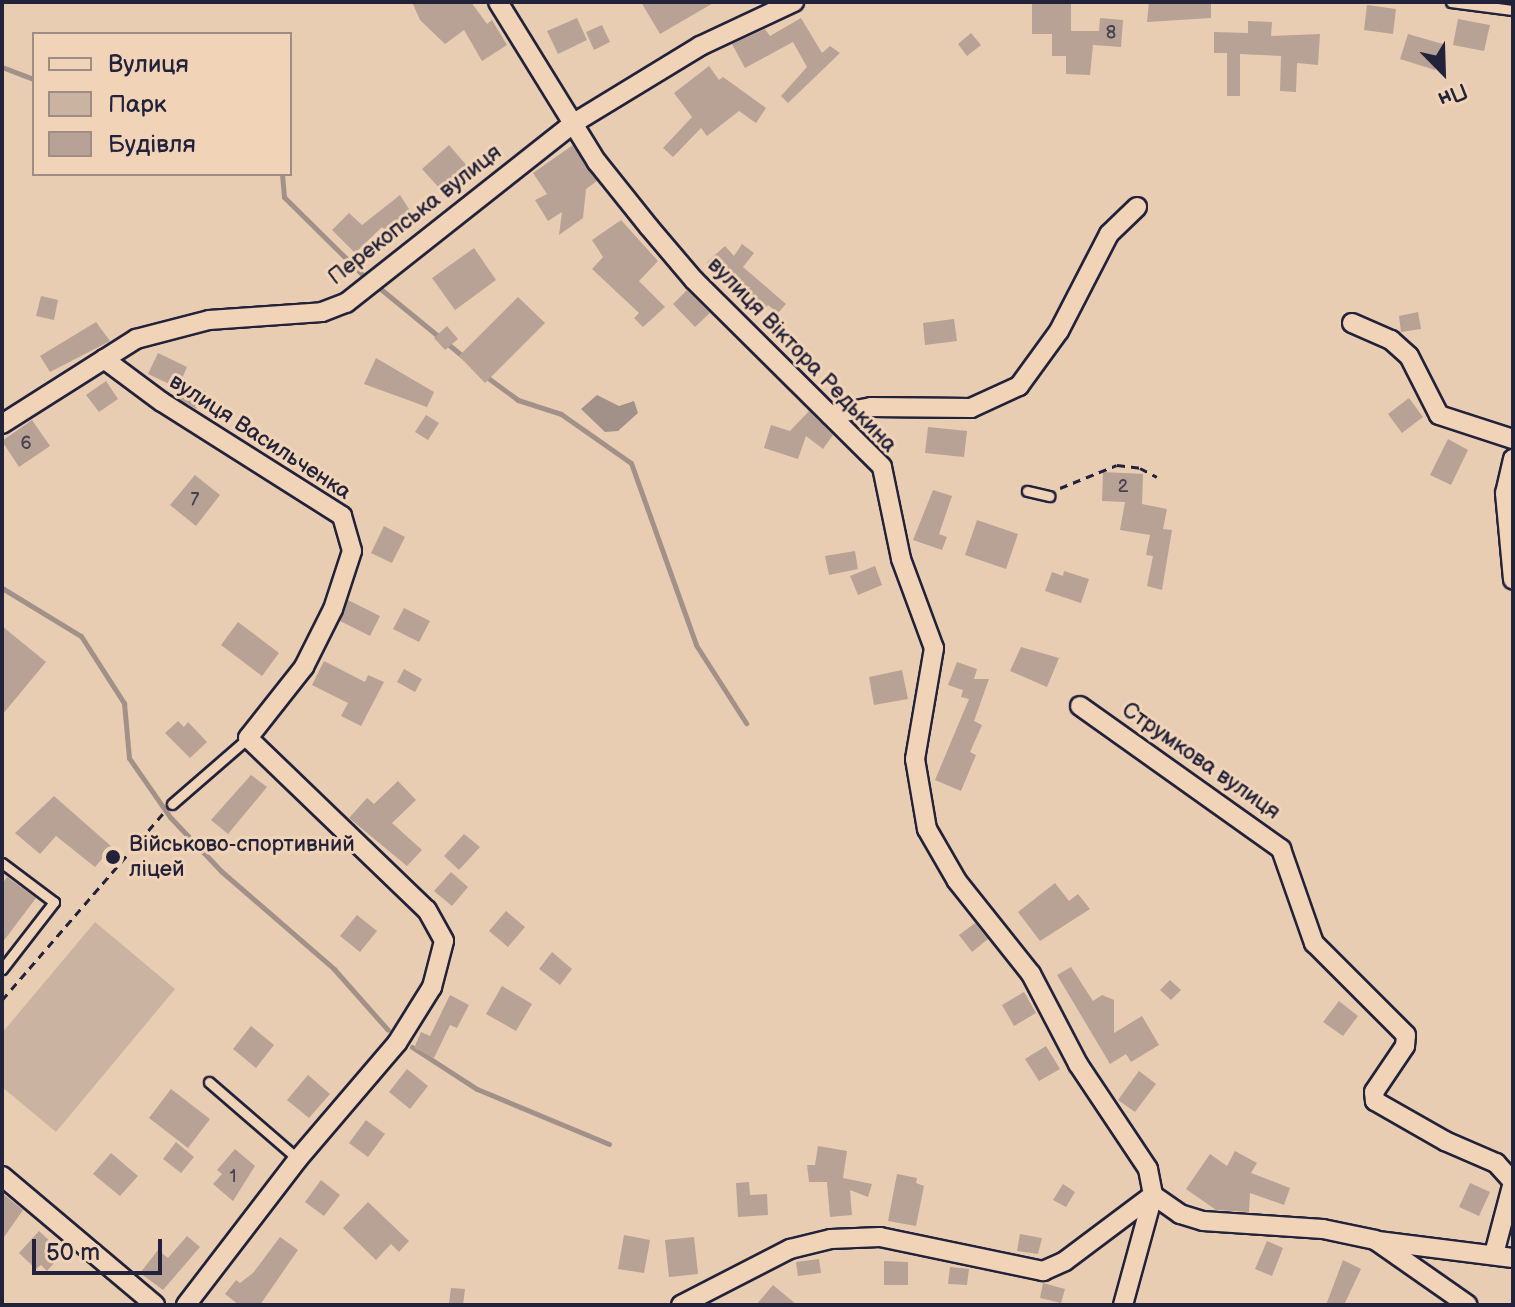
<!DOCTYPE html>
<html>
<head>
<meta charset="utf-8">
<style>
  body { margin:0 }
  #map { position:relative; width:1515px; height:1307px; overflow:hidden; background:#e9cdb3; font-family:"Balsamiq Sans",sans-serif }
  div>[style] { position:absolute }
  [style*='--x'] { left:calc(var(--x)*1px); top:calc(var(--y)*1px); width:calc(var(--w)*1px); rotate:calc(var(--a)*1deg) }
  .green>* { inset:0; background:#cbb3a1 }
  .water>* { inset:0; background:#a29188 }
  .stream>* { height:5px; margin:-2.5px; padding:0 2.5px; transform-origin:2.5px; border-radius:2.5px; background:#a29188 }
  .building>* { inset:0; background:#b7a295 }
  .path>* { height:3px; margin-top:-1.5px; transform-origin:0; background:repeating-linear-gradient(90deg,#22223b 0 8px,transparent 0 14px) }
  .roads { filter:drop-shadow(2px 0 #22223b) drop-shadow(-2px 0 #22223b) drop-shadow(0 2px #22223b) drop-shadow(0 -2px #22223b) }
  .lane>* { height:9px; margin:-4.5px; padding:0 4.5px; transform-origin:4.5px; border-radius:4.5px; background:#f1d4b8 }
  .street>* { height:18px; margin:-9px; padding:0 9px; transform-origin:9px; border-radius:9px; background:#f1d4b8 }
  .dots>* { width:22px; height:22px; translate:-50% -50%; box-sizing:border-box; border:4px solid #f1d4b8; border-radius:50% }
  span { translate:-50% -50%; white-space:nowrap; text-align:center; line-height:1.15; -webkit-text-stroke:6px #f1d4b8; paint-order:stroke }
  .number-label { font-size:18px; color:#474252 }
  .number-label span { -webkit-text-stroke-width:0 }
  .street-label { font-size:22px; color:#22223b }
  .poi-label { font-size:22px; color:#22223b }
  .left { translate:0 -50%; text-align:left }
  .frame { position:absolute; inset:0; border:4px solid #22223b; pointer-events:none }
  .legend { position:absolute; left:32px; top:32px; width:260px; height:144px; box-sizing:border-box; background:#f1d4b8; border:2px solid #9e8d86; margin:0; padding:10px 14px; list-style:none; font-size:24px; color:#22223b }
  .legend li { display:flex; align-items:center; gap:16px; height:40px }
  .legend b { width:40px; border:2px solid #9e8d86 }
  .north { position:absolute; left:1403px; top:32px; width:80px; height:80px; -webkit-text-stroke:6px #f1d4b8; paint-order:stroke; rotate:157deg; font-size:22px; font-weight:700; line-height:32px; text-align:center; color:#22223b }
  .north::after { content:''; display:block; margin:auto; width:28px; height:36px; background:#22223b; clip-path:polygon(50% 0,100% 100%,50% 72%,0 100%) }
  .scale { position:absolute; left:32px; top:1239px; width:130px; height:36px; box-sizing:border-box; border:4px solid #22223b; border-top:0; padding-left:10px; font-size:24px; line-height:28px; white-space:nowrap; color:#22223b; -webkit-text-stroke:6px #f1d4b8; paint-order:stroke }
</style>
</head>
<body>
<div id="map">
  <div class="green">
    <div style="clip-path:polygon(95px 922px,175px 989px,56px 1132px,2px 1087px,2px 1033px)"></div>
  </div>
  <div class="water">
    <div style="clip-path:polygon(597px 395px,619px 406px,634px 401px,638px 413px,618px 431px,605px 432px,581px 409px)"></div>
  </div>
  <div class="stream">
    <div style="--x:2;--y:67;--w:34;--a:21"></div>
    <div style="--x:282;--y:174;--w:23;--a:85"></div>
    <div style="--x:284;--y:197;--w:118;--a:44.7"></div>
    <div style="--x:377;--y:286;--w:114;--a:39.3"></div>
    <div style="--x:484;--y:375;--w:42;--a:36.3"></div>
    <div style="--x:518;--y:400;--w:45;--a:18"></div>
    <div style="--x:561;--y:414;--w:85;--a:35"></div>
    <div style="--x:631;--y:463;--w:193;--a:70.3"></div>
    <div style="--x:696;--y:645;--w:93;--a:57.3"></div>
    <div style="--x:2;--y:588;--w:92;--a:31.3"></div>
    <div style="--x:81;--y:636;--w:80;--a:57.3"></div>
    <div style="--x:124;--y:703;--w:55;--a:84.8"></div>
    <div style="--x:129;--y:758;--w:72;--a:55.2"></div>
    <div style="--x:170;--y:817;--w:74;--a:46.6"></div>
    <div style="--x:221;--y:871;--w:150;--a:40.9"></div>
    <div style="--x:334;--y:969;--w:81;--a:48.5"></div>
    <div style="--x:412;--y:1047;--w:77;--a:32.9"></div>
    <div style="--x:477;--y:1089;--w:143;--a:22.6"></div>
  </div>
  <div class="building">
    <div style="clip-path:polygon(412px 2px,471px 2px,487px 24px,492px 20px,507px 45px,482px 61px,464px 30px,445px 44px,420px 20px)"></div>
    <div style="clip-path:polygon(641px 2px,715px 2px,660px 34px)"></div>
    <div style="clip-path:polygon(1032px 2px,1071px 2px,1071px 31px,1099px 31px,1100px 18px,1123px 20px,1121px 47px,1093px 45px,1090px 75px,1066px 74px,1066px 56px,1052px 56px,1052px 34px,1032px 34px)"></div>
    <div style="clip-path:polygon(1149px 2px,1211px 2px,1211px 18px,1147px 22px)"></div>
    <div style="clip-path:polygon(1367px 5px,1396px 9px,1393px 34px,1364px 30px)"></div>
    <div style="clip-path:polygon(577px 18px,587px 40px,558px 54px,547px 31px)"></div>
    <div style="clip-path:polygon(801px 18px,822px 53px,830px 46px,840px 53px,788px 103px,781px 96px,807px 67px,793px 42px,745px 68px,732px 44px,765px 29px,770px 36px)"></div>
    <div style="clip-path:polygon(1458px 19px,1490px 25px,1484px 51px,1453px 45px)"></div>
    <div style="clip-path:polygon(1248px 21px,1272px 22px,1271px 36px,1320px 34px,1318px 65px,1297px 63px,1296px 92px,1280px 91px,1281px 56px,1240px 54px,1240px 96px,1227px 96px,1227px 53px,1214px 53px,1214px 32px,1248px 33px)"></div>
    <div style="clip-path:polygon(602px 25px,610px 42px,594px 50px,586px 32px)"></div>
    <div style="clip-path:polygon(971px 33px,981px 45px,967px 56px,958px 44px)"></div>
    <div style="clip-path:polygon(1408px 34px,1443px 44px,1435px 70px,1400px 59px)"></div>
    <div style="clip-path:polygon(709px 66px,719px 80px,723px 77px,766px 108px,756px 123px,739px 111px,707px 136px,701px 128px,673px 157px,663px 148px,692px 117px,674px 93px)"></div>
    <div style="clip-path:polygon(449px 145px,468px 167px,441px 190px,422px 169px)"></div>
    <div style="clip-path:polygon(573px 145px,597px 181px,586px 189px,583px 218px,559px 235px,562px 212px,548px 221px,535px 200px,547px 194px,533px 173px)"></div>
    <div style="clip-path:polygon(400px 195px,416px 220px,392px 239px,382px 227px,355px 253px,332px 230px,349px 213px,362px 225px)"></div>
    <div style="clip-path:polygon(621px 220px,658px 261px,639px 281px,665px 307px,643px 327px,634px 318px,639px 313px,592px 269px,603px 257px,592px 240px)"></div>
    <div style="clip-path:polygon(742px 244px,754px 253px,743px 267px,786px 304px,778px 313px,768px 305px,760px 315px,744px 300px,751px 292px,729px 273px,722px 279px,707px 262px,725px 246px,734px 256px)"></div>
    <div style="clip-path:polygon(474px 248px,496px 280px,455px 310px,432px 278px)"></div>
    <div style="clip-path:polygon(687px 290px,710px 313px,695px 327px,673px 304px)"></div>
    <div style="clip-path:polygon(41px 296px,58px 300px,54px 320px,36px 316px)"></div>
    <div style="clip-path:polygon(518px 297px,545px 323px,485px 383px,459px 356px)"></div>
    <div style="clip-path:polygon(1418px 312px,1421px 329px,1401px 332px,1399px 316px)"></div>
    <div style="clip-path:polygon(954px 319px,957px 341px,925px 345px,923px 323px)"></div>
    <div style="clip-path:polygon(96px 322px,110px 341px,50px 372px,40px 356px)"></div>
    <div style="clip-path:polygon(447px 326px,458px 339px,445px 350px,434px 338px)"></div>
    <div style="clip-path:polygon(158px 353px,187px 367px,178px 388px,148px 374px)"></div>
    <div style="clip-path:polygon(376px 358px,434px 392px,427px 407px,364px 384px)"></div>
    <div style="clip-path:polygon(106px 381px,118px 399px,99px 412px,86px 395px)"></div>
    <div style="clip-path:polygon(188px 383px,206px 392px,196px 409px,179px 399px)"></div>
    <div style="clip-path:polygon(1409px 398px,1423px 417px,1402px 433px,1388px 414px)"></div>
    <div style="clip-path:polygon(809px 411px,833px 435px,823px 449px,806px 436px,798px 459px,764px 448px,771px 425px,790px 431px)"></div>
    <div style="clip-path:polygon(426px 415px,439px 423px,428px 440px,415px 432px)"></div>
    <div style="clip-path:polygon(32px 420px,50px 446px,19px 467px,2px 441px)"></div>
    <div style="clip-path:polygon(928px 427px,967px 431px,964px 457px,925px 453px)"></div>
    <div style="clip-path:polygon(1448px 439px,1468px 450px,1451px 485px,1430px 475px)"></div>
    <div style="clip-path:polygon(1103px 472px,1143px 474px,1142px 504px,1167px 509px,1163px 529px,1172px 530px,1162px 590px,1147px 586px,1153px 556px,1146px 555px,1150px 535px,1120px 530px,1125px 502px,1102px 501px)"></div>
    <div style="clip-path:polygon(195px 475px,220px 495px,196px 526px,170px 505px)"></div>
    <div style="clip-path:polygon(933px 490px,952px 496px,939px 534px,947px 537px,942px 550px,913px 540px)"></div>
    <div style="clip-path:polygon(977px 520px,1018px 534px,1006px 569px,965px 555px)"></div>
    <div style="clip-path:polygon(384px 526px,405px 537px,392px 563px,371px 553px)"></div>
    <div style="clip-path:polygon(855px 551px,858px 569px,829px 575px,825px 556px)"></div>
    <div style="clip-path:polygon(875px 566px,882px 585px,858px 595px,850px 576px)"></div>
    <div style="clip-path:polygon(1064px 571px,1089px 579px,1081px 603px,1045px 591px,1052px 572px,1063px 576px)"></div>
    <div style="clip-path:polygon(348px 600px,380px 616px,370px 636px,340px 621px)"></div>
    <div style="clip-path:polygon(404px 608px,430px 621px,419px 642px,393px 629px)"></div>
    <div style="clip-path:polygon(238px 622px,279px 653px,262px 676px,221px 645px)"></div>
    <div style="clip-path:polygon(2px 626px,46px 662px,2px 715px)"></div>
    <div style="clip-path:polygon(1021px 647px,1059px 658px,1047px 687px,1010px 671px)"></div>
    <div style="clip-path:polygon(324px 661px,365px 682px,368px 675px,384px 682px,361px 726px,341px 716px,348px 703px,312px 685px)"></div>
    <div style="clip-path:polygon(957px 662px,977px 669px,974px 679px,989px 679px,974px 721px,982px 725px,970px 752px,976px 755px,961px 791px,935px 780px,969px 699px,961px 697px,963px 690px,948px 685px)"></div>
    <div style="clip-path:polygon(404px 669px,422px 679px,415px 692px,397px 682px)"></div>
    <div style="clip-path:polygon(902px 670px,908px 699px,874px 705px,869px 677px)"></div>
    <div style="clip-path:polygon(178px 721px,184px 727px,188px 722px,207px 742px,190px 758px,165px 733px)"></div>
    <div style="clip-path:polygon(251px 775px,267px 787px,228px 834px,211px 820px)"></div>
    <div style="clip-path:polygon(398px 781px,416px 800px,392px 823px,422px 850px,407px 866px,349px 818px,367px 798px,374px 804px)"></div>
    <div style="clip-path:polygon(54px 796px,112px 847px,95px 867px,56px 836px,40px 854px,15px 833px)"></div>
    <div style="clip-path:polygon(464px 834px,480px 847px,459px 870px,444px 856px)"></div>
    <div style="clip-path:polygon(451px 872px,468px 887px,452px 906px,434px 891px)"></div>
    <div style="clip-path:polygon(7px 877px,36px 898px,2px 943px,2px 884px)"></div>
    <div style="clip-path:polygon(1055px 883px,1069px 901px,1078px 894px,1090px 909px,1040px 941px,1018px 912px)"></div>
    <div style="clip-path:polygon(506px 911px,525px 927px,508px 947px,489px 931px)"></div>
    <div style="clip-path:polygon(357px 915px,377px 931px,360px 952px,340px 936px)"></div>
    <div style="clip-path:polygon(975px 923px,988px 939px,972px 952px,959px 935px)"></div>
    <div style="clip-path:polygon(552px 952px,572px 969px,560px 985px,539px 969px)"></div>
    <div style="clip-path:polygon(1071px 967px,1093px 1001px,1102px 995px,1114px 1000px,1114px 1033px,1142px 1016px,1159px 1045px,1131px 1062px,1126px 1054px,1110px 1064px,1057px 975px)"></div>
    <div style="clip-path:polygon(1170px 980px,1181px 990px,1171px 1000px,1160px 990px)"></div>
    <div style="clip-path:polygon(502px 986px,532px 1004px,516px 1031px,486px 1014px)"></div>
    <div style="clip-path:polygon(1024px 992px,1036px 1013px,1014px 1026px,1002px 1005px)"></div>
    <div style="clip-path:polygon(450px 995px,469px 1005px,457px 1028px,450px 1025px,434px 1058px,414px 1048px,421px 1032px,430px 1036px)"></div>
    <div style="clip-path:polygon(1339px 1001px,1358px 1016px,1343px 1036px,1323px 1022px)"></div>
    <div style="clip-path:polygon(251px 1026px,274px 1045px,256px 1068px,233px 1049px)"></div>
    <div style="clip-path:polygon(1046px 1046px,1060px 1069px,1039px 1081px,1025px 1059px)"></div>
    <div style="clip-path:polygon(407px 1069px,428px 1086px,410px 1109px,389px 1092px)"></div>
    <div style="clip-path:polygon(1139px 1071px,1156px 1084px,1135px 1112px,1118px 1100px)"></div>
    <div style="clip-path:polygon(308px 1075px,330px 1094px,309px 1118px,287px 1100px)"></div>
    <div style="clip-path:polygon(171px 1089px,210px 1119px,188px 1148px,149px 1118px)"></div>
    <div style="clip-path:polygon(366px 1120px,385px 1134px,368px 1157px,349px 1143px)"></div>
    <div style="clip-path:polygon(176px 1142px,194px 1157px,181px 1173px,163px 1159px)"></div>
    <div style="clip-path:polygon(818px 1146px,847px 1151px,843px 1178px,872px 1184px,868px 1197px,850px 1190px,852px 1215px,830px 1217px,827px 1182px,809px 1182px,807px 1165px,815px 1165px)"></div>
    <div style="clip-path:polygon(235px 1149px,255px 1166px,233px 1201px,213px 1184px,222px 1174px,217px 1170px)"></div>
    <div style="clip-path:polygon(1235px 1151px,1257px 1163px,1251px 1173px,1290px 1188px,1284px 1205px,1250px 1193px,1249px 1212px,1216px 1210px,1186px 1189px,1210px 1154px,1227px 1166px)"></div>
    <div style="clip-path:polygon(111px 1153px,138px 1176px,120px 1196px,93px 1174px)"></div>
    <div style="clip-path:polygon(897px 1174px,917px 1178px,916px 1183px,924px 1186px,916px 1226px,888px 1221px)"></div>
    <div style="clip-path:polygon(321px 1180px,340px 1195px,324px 1216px,305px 1202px)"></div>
    <div style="clip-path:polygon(749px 1182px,750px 1195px,767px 1194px,768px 1215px,738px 1217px,736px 1183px)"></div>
    <div style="clip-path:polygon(1470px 1183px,1490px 1192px,1479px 1216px,1459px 1207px)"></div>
    <div style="clip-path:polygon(1063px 1184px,1075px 1192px,1066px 1207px,1053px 1200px)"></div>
    <div style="clip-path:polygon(2px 1193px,23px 1210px,2px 1240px)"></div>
    <div style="clip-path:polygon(368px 1202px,409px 1241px,399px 1252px,391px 1244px,376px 1260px,343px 1228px)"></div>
    <div style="clip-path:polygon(39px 1231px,63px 1253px,47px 1271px,41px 1265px,36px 1269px,19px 1253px)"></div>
    <div style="clip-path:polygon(1020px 1234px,1042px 1238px,1038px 1254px,1017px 1251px)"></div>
    <div style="clip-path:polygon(624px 1235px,650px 1240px,644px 1273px,618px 1269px)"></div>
    <div style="clip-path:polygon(187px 1236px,200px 1247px,163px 1290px,140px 1273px,158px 1250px,168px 1258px)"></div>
    <div style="clip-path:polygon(280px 1237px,298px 1250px,260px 1305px,239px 1305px,225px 1294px,236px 1280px,240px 1283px,253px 1273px)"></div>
    <div style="clip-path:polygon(694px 1237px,698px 1274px,669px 1277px,665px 1240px)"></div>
    <div style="clip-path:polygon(1267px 1241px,1283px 1248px,1272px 1276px,1255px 1269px)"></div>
    <div style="clip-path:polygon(819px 1259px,821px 1273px,798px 1276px,796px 1262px)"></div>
    <div style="clip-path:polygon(1343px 1260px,1361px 1269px,1344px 1305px,1326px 1305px)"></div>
    <div style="clip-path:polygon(884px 1261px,908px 1262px,908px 1285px,884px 1285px)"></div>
    <div style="clip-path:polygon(950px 1267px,969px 1269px,967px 1285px,948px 1284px)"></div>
    <div style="clip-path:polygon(1043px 1283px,1065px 1289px,1061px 1303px,1040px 1298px)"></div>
    <div style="clip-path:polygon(773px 1285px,797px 1305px,756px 1305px)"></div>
    <div style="clip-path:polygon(451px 1288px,465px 1289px,463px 1305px,449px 1303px)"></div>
  </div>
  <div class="path">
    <div style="--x:1060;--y:488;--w:61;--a:-22"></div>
    <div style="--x:1117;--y:465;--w:23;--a:7"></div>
    <div style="--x:1140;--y:468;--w:19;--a:28"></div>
    <div style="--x:2;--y:1000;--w:248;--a:-49.2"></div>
  </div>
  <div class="roads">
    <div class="lane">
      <div style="--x:1451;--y:2;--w:63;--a:7.4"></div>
      <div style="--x:1027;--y:491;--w:23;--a:13"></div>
      <div style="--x:172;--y:804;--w:101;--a:-41"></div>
      <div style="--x:2;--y:863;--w:65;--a:36.9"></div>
      <div style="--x:54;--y:902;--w:85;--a:127.8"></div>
      <div style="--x:209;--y:1082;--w:118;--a:40.9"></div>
    </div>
    <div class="street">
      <div style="--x:498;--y:2;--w:188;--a:58.3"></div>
      <div style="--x:597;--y:162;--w:83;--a:51.3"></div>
      <div style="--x:649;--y:227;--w:70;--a:49.7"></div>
      <div style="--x:694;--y:280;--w:265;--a:44.8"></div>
      <div style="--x:882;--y:467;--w:94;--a:78.3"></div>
      <div style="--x:901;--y:559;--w:95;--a:69.7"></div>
      <div style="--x:934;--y:648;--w:113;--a:99.7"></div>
      <div style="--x:915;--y:759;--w:71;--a:80.3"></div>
      <div style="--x:927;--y:829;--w:60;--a:60"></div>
      <div style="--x:957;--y:881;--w:119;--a:51.5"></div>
      <div style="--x:1031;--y:974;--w:102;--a:62.4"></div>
      <div style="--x:1078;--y:1064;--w:126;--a:56.3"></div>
      <div style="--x:1148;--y:1169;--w:26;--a:79"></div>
      <div style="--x:1153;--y:1195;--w:33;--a:35"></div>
      <div style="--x:1180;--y:1214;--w:24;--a:17"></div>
      <div style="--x:1203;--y:1221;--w:120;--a:3.8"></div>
      <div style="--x:1323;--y:1229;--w:53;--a:11.9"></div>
      <div style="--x:1375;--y:1240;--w:113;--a:35"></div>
      <div style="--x:1352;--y:323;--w:43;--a:23.6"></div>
      <div style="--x:1391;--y:340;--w:24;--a:42"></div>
      <div style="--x:1409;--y:356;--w:66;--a:63"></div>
      <div style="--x:1439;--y:415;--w:78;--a:18"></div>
      <div style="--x:104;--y:359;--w:72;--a:36.6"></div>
      <div style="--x:162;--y:402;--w:213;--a:32.3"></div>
      <div style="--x:342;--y:516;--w:36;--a:74"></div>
      <div style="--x:352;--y:551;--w:61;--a:108.1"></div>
      <div style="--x:333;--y:609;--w:65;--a:116.6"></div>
      <div style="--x:304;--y:667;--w:90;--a:128.3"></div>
      <div style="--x:248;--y:738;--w:248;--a:43.9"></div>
      <div style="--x:427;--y:910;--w:35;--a:61"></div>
      <div style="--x:444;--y:941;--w:48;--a:104.6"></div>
      <div style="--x:432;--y:987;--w:66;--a:122"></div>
      <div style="--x:397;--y:1043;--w:153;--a:130.5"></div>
      <div style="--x:298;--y:1159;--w:184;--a:127.5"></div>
      <div style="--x:830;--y:415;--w:42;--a:-11"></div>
      <div style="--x:871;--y:407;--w:100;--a:0.6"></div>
      <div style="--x:971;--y:408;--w:53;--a:-24.6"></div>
      <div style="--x:1019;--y:386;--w:68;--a:-54"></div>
      <div style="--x:1059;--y:331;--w:109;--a:-62.7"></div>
      <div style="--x:1109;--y:234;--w:39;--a:-44"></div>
      <div style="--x:2;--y:424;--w:159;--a:-32.4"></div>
      <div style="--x:136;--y:339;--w:75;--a:-14.6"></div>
      <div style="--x:209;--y:320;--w:113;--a:-4"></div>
      <div style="--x:322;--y:312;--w:26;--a:-21"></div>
      <div style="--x:346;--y:303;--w:290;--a:-38.3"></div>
      <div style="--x:574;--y:123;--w:148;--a:-31.4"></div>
      <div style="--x:700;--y:46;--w:104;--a:-25.1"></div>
      <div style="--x:1513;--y:459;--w:35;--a:103"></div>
      <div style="--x:1505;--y:493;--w:87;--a:84.7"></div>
      <div style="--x:1080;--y:706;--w:247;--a:35.4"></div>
      <div style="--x:1281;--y:849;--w:100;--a:70.7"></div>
      <div style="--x:1314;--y:943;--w:130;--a:45"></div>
      <div style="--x:1406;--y:1035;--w:11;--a:95"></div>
      <div style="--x:1405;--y:1046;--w:55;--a:124"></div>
      <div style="--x:1374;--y:1092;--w:9;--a:84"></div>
      <div style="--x:1375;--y:1101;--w:81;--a:29.7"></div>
      <div style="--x:1445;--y:1141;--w:56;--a:23.3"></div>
      <div style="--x:1496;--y:1163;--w:25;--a:48"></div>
      <div style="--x:1513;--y:1182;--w:74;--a:104.8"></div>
      <div style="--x:2;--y:1176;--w:200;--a:40.1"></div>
      <div style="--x:1378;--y:1241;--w:136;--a:7.2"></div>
      <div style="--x:681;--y:1305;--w:123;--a:-27.2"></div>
      <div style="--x:790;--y:1249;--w:42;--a:-13.7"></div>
      <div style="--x:831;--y:1239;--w:49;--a:-2.3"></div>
      <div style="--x:880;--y:1237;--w:167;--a:11.8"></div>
      <div style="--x:1043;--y:1271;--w:24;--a:-24"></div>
      <div style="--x:1065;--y:1261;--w:110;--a:-36.9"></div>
      <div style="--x:1123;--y:1305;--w:114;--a:-74.7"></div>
    </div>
  </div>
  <div class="dots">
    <div style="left:113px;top:857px;background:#22223b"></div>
  </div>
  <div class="number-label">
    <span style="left:1111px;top:33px">8</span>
    <span style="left:26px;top:444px">6</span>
    <span style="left:1123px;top:487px">2</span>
    <span style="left:195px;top:500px">7</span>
    <span style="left:233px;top:1177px">1</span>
  </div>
  <div class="street-label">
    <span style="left:415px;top:215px;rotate:-38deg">Перекопська вулиця</span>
    <span style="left:802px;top:355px;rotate:46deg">вулиця Віктора Редькина</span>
    <span style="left:260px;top:437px;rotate:33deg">вулиця Васильченка</span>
    <span style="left:1201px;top:761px;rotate:35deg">Струмкова вулиця</span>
  </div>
  <div class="poi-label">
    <span class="left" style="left:129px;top:857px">Військово-спортивний<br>ліцей</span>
  </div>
  <div class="frame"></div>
  <ul class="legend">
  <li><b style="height:10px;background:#f1d4b8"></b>Вулиця</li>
  <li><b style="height:22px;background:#cbb3a1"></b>Парк</li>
  <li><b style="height:22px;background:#b7a295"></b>Будівля</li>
  </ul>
  <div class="north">Пн</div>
  <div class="scale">50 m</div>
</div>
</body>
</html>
